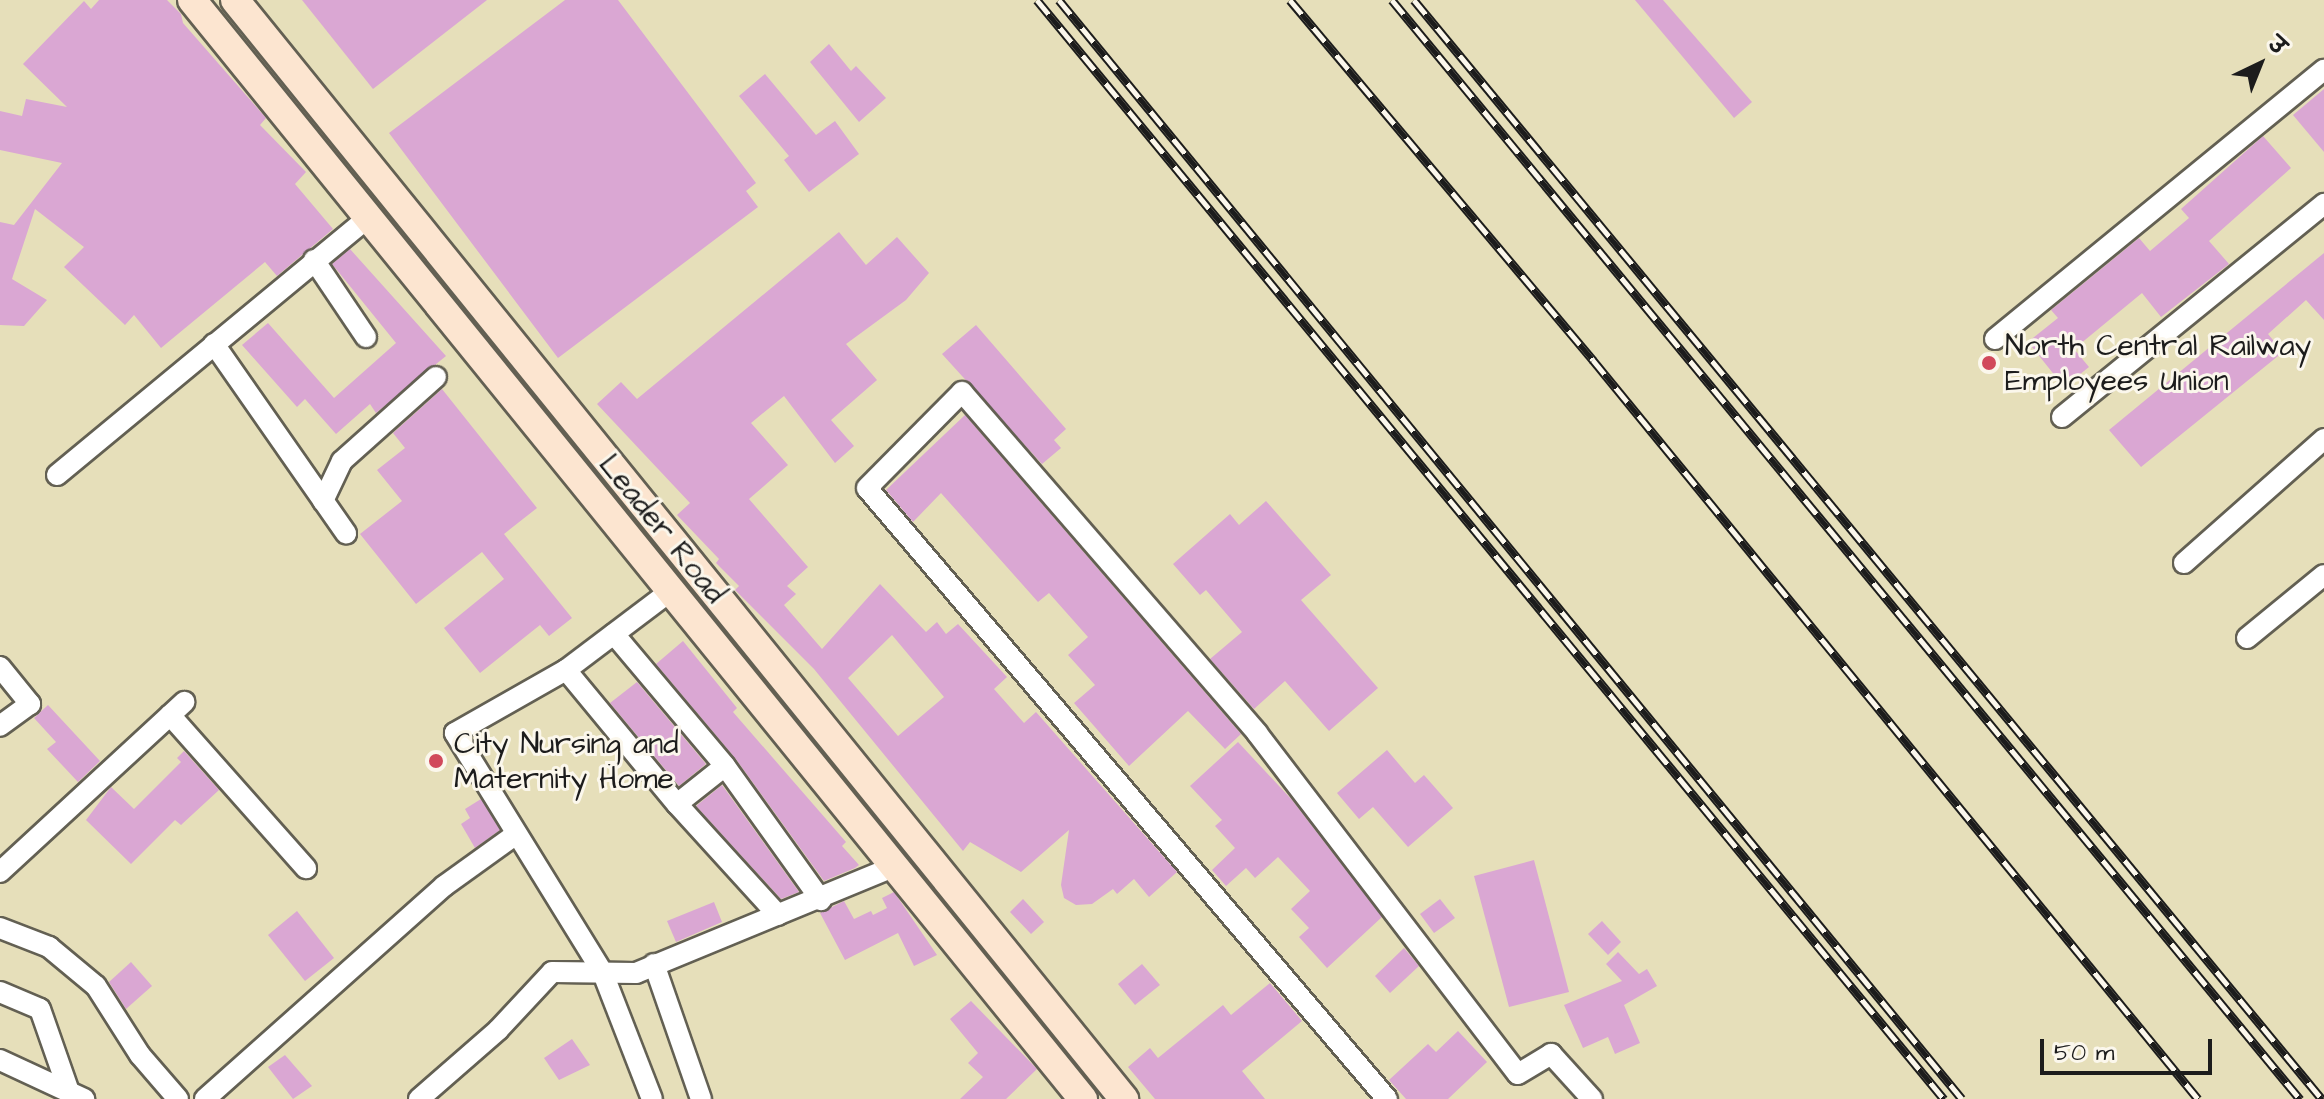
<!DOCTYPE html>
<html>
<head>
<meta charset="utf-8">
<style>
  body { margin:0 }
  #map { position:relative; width:2324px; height:1099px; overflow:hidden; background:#e6dfba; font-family:"Architects Daughter","Playpen Sans Deva",sans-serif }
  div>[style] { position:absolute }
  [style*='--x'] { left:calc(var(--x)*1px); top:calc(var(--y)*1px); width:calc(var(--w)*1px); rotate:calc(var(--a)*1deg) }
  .building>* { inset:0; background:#daa7d3 }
  .roads { filter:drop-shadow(2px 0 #636053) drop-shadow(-2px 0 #636053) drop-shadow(0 2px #636053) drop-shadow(0 -2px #636053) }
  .minor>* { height:20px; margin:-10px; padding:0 10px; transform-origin:10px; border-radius:10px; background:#fff }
  .secondary>* { height:28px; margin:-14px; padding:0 14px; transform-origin:14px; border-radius:14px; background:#fce5d0 }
  .rail>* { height:9px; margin-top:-4.5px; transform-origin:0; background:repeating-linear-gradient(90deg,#fbf7ec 0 18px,#1c1c1c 0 36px); box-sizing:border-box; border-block:2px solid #1c1c1c }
  .dots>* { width:22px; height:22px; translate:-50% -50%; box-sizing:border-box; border:4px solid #fbf7ec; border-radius:50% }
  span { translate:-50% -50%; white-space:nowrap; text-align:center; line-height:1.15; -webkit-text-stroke:6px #fbf7ec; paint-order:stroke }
  .poi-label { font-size:30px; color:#1c1c1c }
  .left { translate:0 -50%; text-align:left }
  .street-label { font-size:30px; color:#1c1c1c }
  .north { position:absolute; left:2220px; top:24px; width:80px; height:80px; -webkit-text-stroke:6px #fbf7ec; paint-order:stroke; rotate:43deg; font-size:22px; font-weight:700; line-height:32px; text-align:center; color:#1c1c1c }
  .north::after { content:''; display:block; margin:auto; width:28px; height:36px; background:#1c1c1c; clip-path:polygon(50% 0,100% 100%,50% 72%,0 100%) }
  .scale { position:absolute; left:2040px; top:1039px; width:172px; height:36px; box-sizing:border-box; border:4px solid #1c1c1c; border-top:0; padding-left:10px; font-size:24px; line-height:28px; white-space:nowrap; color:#1c1c1c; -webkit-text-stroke:6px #fbf7ec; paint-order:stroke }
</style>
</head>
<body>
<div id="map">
  <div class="building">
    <div style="clip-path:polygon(99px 0,167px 0,181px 14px,183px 23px,266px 118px,260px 125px,306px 172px,295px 184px,333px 229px,277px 276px,265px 262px,161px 348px,134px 315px,125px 325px,64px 267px,84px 247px,35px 209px,12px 279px,47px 300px,24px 326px,0 325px,0 222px,14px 225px,62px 163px,0 150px,0 111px,22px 116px,26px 99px,67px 107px,23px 64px,84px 1px,91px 9px)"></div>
    <div style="clip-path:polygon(302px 0,487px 0,373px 89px)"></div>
    <div style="clip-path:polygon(565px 0,618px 0,756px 183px,746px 191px,758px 207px,558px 358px,389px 133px)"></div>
    <div style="clip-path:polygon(1635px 0,1663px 0,1752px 102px,1734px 118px)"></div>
    <div style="clip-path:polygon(829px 44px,851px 71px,856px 66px,886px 98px,859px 122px,810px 62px)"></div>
    <div style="clip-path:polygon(765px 74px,816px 135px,835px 121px,859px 154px,809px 192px,784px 160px,789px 156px,739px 96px)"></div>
    <div style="clip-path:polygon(2324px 89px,2324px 152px,2293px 115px)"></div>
    <div style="clip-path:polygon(2263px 136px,2291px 168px,2209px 241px,2229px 264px,2161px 317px,2142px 293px,2074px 349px,2089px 367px,2064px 387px,2028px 342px,2058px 318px,2051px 310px,2139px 238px,2150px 251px,2189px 218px,2181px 209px)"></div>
    <div style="clip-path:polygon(evenodd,839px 232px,866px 265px,897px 237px,929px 273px,906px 300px,846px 344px,877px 380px,831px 420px,854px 446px,835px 463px,784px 396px,751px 423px,788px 465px,749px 499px,808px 567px,787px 586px,796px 594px,784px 605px,822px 649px,880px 584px,926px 632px,937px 622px,946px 634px,958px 624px,1007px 677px,994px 689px,1024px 723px,1036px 712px,1177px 872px,1149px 897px,1134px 879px,1117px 894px,1113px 889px,1092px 904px,1076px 905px,1064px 898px,1061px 885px,1069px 830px,1021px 872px,970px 842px,963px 851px,814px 669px,735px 590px,739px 586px,716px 563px,719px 559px,677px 515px,690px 503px,597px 404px,621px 382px,637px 399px,839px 232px,892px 635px,944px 697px,898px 736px,848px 678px,892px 635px)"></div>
    <div style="clip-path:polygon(350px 249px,446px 356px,376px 413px,370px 404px,336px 434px,305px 399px,297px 407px,242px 345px,268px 323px,334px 398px,396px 343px,332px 264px)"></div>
    <div style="clip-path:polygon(2324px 253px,2324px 320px,2306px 300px,2268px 334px,2283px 352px,2141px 467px,2109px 430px)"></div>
    <div style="clip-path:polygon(976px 325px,1066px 429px,1054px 440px,1061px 448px,1042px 464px,942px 354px)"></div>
    <div style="clip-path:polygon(442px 389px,537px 508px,504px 534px,572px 618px,549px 636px,540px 625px,480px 673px,444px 628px,504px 579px,482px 552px,416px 604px,360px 534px,402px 501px,377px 470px,405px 448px,393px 433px)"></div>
    <div style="clip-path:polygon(965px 415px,1241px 734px,1225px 749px,1188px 711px,1129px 766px,1074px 703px,1095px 685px,1068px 655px,1088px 637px,1049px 593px,1038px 602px,941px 493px,913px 522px,886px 490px)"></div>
    <div style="clip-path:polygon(1266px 501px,1331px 575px,1301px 600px,1378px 688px,1329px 731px,1285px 681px,1254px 709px,1210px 659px,1242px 632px,1206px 590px,1200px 595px,1173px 564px,1230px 514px,1239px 525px)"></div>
    <div style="clip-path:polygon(683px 641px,737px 708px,733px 712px,846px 842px,842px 846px,859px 865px,855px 868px,824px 881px,735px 758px,656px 664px)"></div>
    <div style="clip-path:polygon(637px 682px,706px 764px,679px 786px,610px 703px)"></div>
    <div style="clip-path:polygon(48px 705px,100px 761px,78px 782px,47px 749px,56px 742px,34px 718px)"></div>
    <div style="clip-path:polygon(1238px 742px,1292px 800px,1382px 917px,1327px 968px,1299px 937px,1309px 928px,1291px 909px,1310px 891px,1278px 857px,1255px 878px,1246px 868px,1226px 886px,1212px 870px,1235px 848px,1215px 826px,1222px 820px,1190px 786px)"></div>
    <div style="clip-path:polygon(1387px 750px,1415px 783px,1424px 775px,1453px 808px,1408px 847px,1373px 807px,1359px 819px,1337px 793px)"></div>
    <div style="clip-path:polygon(184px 751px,219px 790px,181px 825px,175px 820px,131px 864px,86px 820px,111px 787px,134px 809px,181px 762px,177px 758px)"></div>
    <div style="clip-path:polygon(722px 785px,799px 892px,781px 899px,696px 806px)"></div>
    <div style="clip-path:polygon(481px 799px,500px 830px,475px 848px,461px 824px,470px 818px,465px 809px)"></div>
    <div style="clip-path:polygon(1534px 860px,1569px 992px,1509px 1007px,1474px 876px)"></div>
    <div style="clip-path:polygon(894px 892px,937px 955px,914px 966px,898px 933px,845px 960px,820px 913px,844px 901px,854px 919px,871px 911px,873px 915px,887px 908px,882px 898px)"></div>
    <div style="clip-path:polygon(1023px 899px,1044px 922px,1031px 934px,1010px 912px)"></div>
    <div style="clip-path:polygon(1440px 899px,1455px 918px,1434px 933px,1420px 914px)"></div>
    <div style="clip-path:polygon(714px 902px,722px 922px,676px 942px,667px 921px)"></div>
    <div style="clip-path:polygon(297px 911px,334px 958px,305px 981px,268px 935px)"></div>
    <div style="clip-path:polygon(1602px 921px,1621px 942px,1608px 955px,1588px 934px)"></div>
    <div style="clip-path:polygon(1404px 948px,1419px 966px,1390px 993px,1375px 976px)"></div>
    <div style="clip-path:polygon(1618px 952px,1639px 974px,1647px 969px,1657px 986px,1624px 1005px,1640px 1043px,1615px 1054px,1608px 1037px,1583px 1048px,1564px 1005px,1622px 981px,1606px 964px)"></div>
    <div style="clip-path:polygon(131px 962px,152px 986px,126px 1009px,109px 982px)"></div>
    <div style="clip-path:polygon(1142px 964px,1160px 985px,1135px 1005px,1118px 984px)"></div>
    <div style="clip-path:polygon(1270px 983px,1302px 1021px,1242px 1071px,1265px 1099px,1155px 1099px,1128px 1067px,1150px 1048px,1158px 1058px,1223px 1005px,1231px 1015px)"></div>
    <div style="clip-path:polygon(971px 1001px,1037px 1069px,1006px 1099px,960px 1099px,983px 1077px,968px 1063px,978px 1053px,950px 1019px)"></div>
    <div style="clip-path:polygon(1458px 1031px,1487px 1062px,1448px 1099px,1406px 1099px,1389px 1080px,1428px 1044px,1436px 1052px)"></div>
    <div style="clip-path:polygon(572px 1039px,590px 1065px,559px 1080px,544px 1058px)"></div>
    <div style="clip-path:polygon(285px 1055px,312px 1086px,293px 1099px,268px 1067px)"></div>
  </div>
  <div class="roads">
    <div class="minor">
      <div style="--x:314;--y:260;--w:93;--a:56"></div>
      <div style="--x:1995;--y:339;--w:425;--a:-39.3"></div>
      <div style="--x:214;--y:344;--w:231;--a:55.1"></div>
      <div style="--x:2062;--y:417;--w:338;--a:-39.1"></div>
      <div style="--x:57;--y:475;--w:401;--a:-39.6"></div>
      <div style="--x:323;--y:501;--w:44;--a:-64.6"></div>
      <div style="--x:342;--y:461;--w:126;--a:-41.8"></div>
      <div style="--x:2184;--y:563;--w:187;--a:-41.5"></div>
      <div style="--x:614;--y:634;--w:172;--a:49.9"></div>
      <div style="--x:725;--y:766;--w:165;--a:54.4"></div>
      <div style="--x:2247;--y:638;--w:99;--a:-39.3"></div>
      <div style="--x:0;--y:667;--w:48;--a:51"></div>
      <div style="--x:30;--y:704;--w:37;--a:144"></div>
      <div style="--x:566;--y:670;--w:174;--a:50.4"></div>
      <div style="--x:677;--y:804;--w:150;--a:47.7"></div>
      <div style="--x:170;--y:715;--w:205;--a:48.4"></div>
      <div style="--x:677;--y:804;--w:61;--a:-38.4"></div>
      <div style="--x:0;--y:872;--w:251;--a:-42.7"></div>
      <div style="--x:0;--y:928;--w:53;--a:21.2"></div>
      <div style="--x:49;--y:947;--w:61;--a:39.7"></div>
      <div style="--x:96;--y:986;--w:82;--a:57.5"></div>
      <div style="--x:140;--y:1055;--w:58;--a:49.2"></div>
      <div style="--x:654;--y:964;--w:143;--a:70.8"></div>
      <div style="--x:0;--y:992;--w:43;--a:23"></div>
      <div style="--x:40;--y:1009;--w:88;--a:70.7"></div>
      <div style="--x:0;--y:1060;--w:93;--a:24.9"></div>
      <div style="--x:205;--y:1099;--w:320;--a:-41.7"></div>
      <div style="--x:444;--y:886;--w:87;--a:-35.7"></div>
      <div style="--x:419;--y:1099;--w:105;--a:-41.1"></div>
      <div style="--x:498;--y:1030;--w:79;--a:-47"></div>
      <div style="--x:552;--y:972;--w:84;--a:0.7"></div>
      <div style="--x:636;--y:973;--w:280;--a:-22.4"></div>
      <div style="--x:652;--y:1099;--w:135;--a:-111.3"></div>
      <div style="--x:603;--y:973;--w:282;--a:-121.7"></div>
      <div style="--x:455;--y:733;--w:128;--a:-29.6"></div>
      <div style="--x:566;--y:670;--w:129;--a:-37.1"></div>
      <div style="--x:1387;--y:1099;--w:802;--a:-130.4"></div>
      <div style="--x:867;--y:488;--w:135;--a:-45.3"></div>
      <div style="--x:962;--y:392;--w:451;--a:49.1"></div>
      <div style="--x:1257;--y:733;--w:429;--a:52.6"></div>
      <div style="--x:1518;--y:1074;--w:39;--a:-31"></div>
      <div style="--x:1551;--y:1054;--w:61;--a:47.7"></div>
    </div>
    <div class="secondary">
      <div style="--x:192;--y:0;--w:1415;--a:50.97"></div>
      <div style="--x:235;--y:0;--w:1414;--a:51.03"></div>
    </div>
  </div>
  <div class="rail">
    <div style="--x:1037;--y:0;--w:1425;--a:50.47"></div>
    <div style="--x:1059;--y:0;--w:1422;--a:50.59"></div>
    <div style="--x:1290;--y:0;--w:471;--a:49.9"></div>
    <div style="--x:1593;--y:360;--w:955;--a:50.69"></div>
    <div style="--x:1392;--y:0;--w:1426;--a:50.44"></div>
    <div style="--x:1414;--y:0;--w:1426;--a:50.44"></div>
  </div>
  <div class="dots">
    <div style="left:1989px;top:363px;background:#d1495b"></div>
    <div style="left:436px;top:761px;background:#d1495b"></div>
  </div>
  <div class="poi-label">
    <span class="left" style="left:2005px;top:363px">North Central Railway<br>Employees Union</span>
    <span class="left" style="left:454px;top:761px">City Nursing and<br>Maternity Home</span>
  </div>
  <div class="street-label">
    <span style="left:662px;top:529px;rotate:51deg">Leader Road</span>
  </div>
  <div class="north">उ</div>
  <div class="scale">50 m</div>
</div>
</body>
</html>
